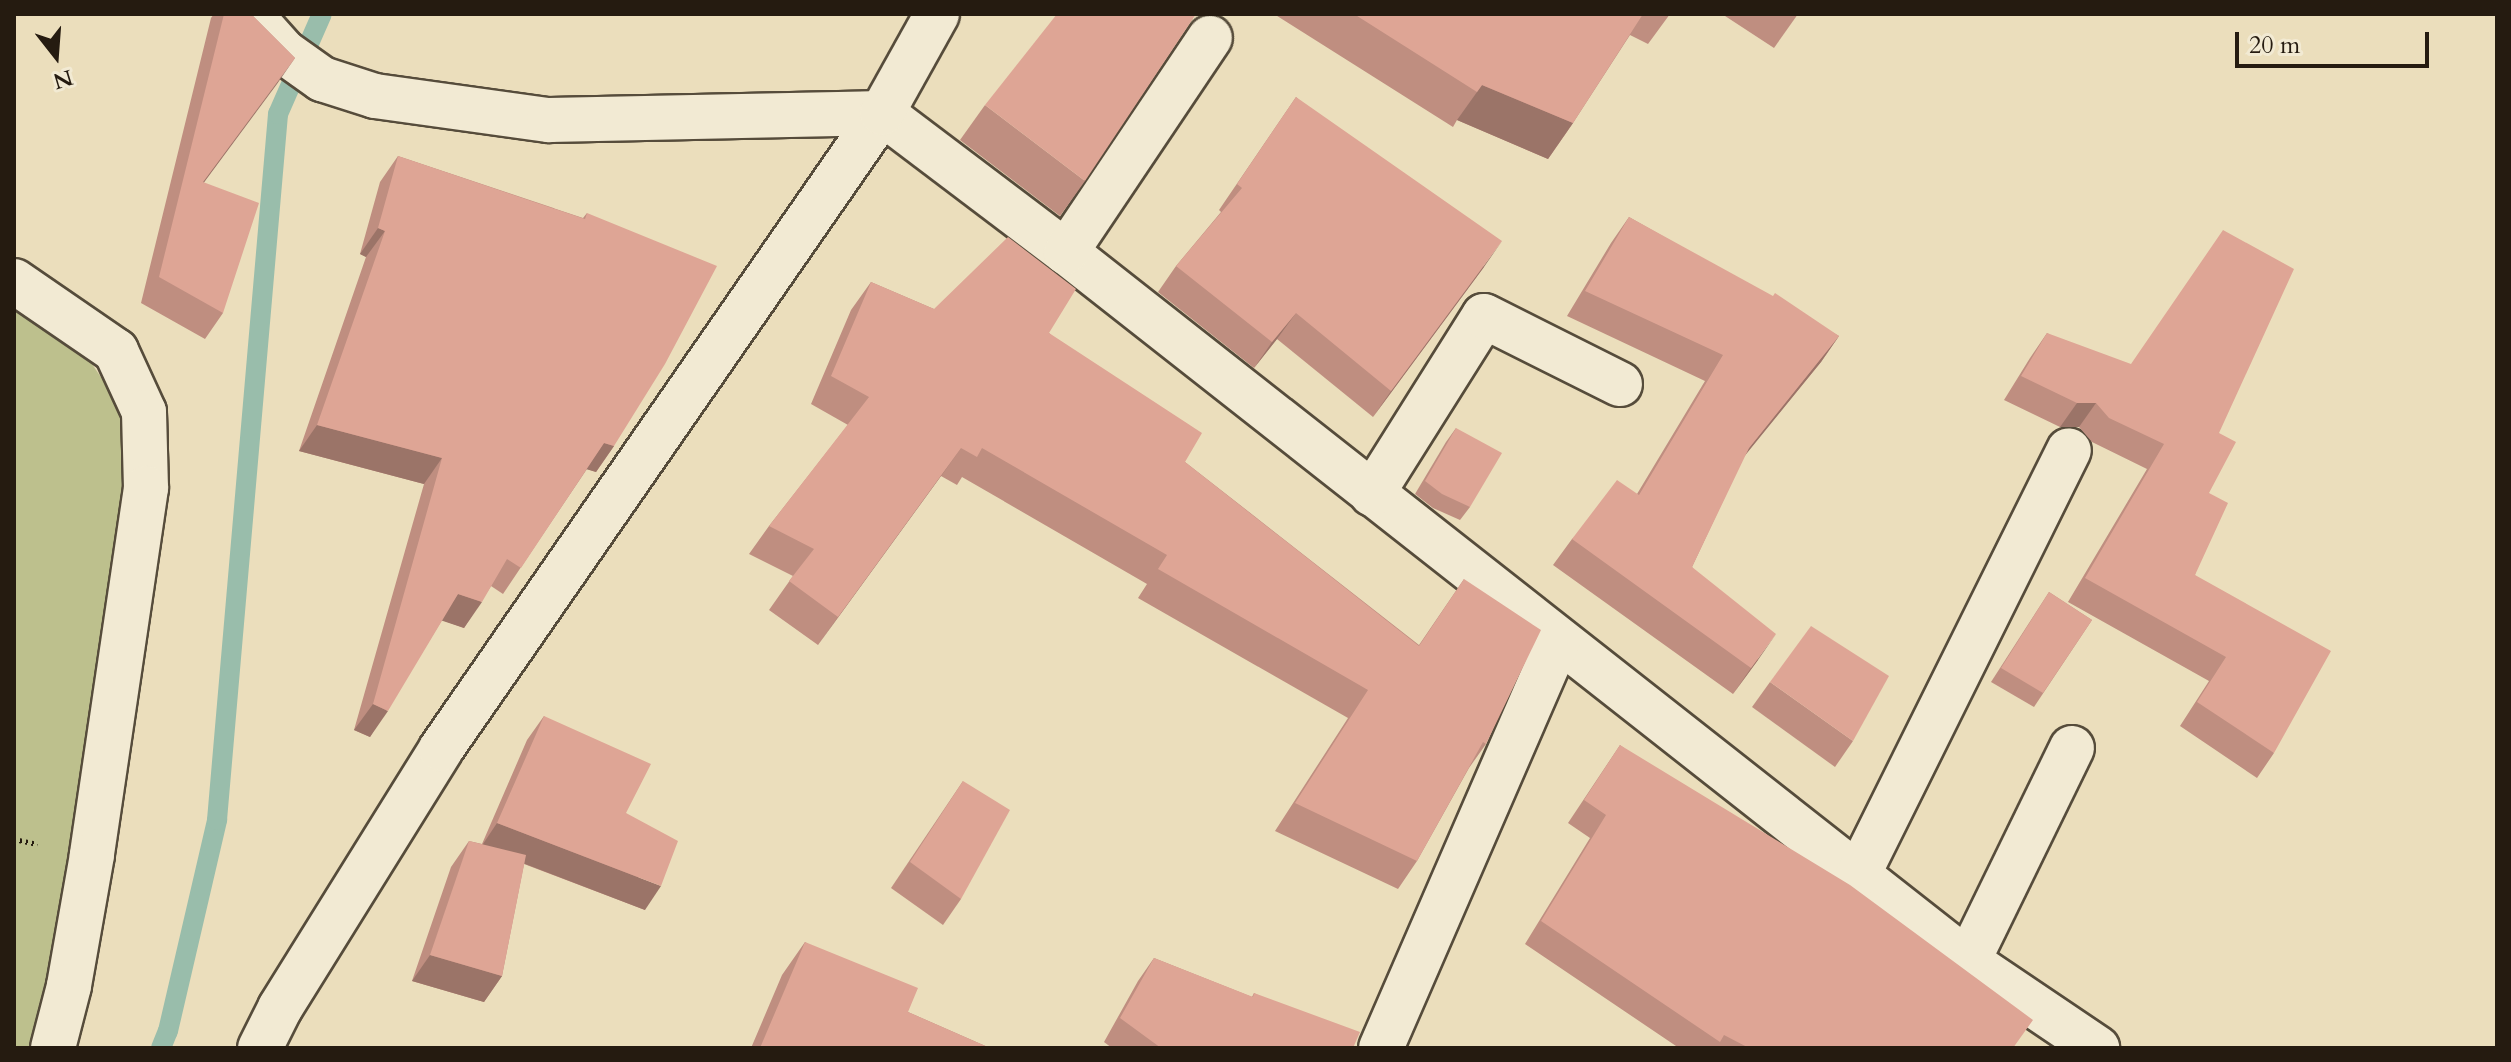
<!DOCTYPE html>
<html>
<head>
<meta charset="utf-8">
<style>
  body { margin:0 }
  #map { position:relative; width:2511px; height:1062px; overflow:hidden; background:#ebdebc; font-family:Cardo,serif }
  div>[style] { position:absolute }
  [style*='--x'] { left:calc(var(--x)*1px); top:calc(var(--y)*1px); width:calc(var(--w)*1px); rotate:calc(var(--a)*1deg) }
  .green>* { inset:0; background:#bdc08d }
  .stream>* { height:20px; margin:-10px; padding:0 10px; transform-origin:10px; border-radius:10px; background:#99bdab }
  .path>* { height:5px; margin-top:-2.5px; transform-origin:0; background:repeating-linear-gradient(90deg,#251b10 0 2px,transparent 0 6px) }
  .roads { filter:drop-shadow(2px 0 #564c3b) drop-shadow(-2px 0 #564c3b) drop-shadow(0 2px #564c3b) drop-shadow(0 -2px #564c3b) }
  .minor>* { height:44px; margin:-22px; padding:0 22px; transform-origin:22px; border-radius:22px; background:#f2ead3 }
  .tertiary>* { height:44px; margin:-22px; padding:0 22px; transform-origin:22px; border-radius:22px; background:#f2ead3 }
  .wall>* { inset:0; background:#bf8e80 }
  .shaded-wall>* { inset:0; background:#9b7468 }
  .building>* { inset:0; background:#dea595 }
  span { translate:-50% -50%; white-space:nowrap; text-align:center; line-height:1.15; -webkit-text-stroke:8px #f2ead3; paint-order:stroke }
  .frame { position:absolute; inset:0; border:16px solid #251b10; pointer-events:none }
  .north { position:absolute; left:16px; top:16px; width:80px; height:80px; -webkit-text-stroke:6px #f2ead3; paint-order:stroke; rotate:163deg; font-size:22px; font-weight:700; line-height:32px; text-align:center; color:#251b10 }
  .north::after { content:''; display:block; margin:auto; width:28px; height:36px; background:#251b10; clip-path:polygon(50% 0,100% 100%,50% 72%,0 100%) }
  .scale { position:absolute; left:2235px; top:32px; width:194px; height:36px; box-sizing:border-box; border:4px solid #251b10; border-top:0; padding-left:10px; font-size:24px; line-height:28px; white-space:nowrap; color:#251b10; -webkit-text-stroke:6px #f2ead3; paint-order:stroke }
</style>
</head>
<body>
<div id="map">
  <div class="green">
    <div style="clip-path:polygon(14px 310px,92px 364px,128px 417px,116px 559px,74px 885px,36px 1048px,14px 1048px)"></div>
  </div>
  <div class="stream">
    <div style="--x:161;--y:1048;--w:18;--a:-68"></div>
    <div style="--x:168;--y:1031;--w:217;--a:-76.9"></div>
    <div style="--x:217;--y:820;--w:709;--a:-85.06"></div>
    <div style="--x:278;--y:114;--w:109;--a:-66.3"></div>
  </div>
  <div class="path">
    <div style="--x:14;--y:839;--w:24;--a:12"></div>
  </div>
  <div class="roads">
    <div class="minor">
      <div style="--x:250;--y:14;--w:51;--a:48.2"></div>
      <div style="--x:284;--y:52;--w:47;--a:35.4"></div>
      <div style="--x:322;--y:79;--w:56;--a:17.8"></div>
      <div style="--x:375;--y:96;--w:176;--a:7.9"></div>
      <div style="--x:549;--y:120;--w:333;--a:-1.2"></div>
      <div style="--x:882;--y:113;--w:231;--a:37.1"></div>
      <div style="--x:1066;--y:252;--w:1147;--a:38.17"></div>
      <div style="--x:1968;--y:961;--w:156;--a:34"></div>
      <div style="--x:1066;--y:252;--w:258;--a:-56.1"></div>
      <div style="--x:14;--y:281;--w:124;--a:34.5"></div>
      <div style="--x:116;--y:351;--w:67;--a:65.3"></div>
      <div style="--x:144;--y:412;--w:76;--a:88.5"></div>
      <div style="--x:146;--y:488;--w:371;--a:98.4"></div>
      <div style="--x:92;--y:855;--w:133;--a:100"></div>
      <div style="--x:69;--y:986;--w:64;--a:104.5"></div>
      <div style="--x:1372;--y:494;--w:210;--a:-57.8"></div>
      <div style="--x:1484;--y:316;--w:152;--a:26.6"></div>
      <div style="--x:1858;--y:875;--w:474;--a:-63.6"></div>
      <div style="--x:1968;--y:961;--w:237;--a:-64"></div>
      <div style="--x:1381;--y:1048;--w:445;--a:-66.5"></div>
    </div>
    <div class="tertiary">
      <div style="--x:260;--y:1048;--w:45;--a:-63.4"></div>
      <div style="--x:280;--y:1008;--w:305;--a:-58.1"></div>
      <div style="--x:441;--y:749;--w:774;--a:-55.26"></div>
      <div style="--x:882;--y:113;--w:113;--a:-60.9"></div>
    </div>
  </div>
  <div class="wall">
    <div style="clip-path:polygon(214px 14px,251px 14px,295px 58px,204px 182px,223px 313px,205px 339px,141px 303px,211px 18px)"></div>
    <div style="clip-path:polygon(1274px 14px,1670px 14px,1648px 44px,1630px 35px,1573px 123px,1548px 159px,1457px 120px,1453px 127px)"></div>
    <div style="clip-path:polygon(1722px 14px,1798px 14px,1774px 48px)"></div>
    <div style="clip-path:polygon(1296px 97px,1484px 267px,1373px 417px,1277px 339px,1254px 368px,1158px 292px,1176px 266px,1221px 212px,1219px 210px)"></div>
    <div style="clip-path:polygon(985px 105px,1085px 181px,1060px 216px,960px 140px)"></div>
    <div style="clip-path:polygon(398px 156px,583px 218px,587px 213px,614px 446px,596px 472px,587px 469px,503px 594px,491px 586px,464px 628px,442px 620px,370px 737px,354px 730px,424px 484px,299px 451px,366px 257px,360px 254px,380px 182px)"></div>
    <div style="clip-path:polygon(1629px 217px,1839px 336px,1821px 362px,1744px 456px,1692px 567px,1758px 660px,1733px 694px,1553px 565px,1572px 539px,1637px 494px,1705px 381px,1567px 316px,1611px 243px)"></div>
    <div style="clip-path:polygon(871px 282px,934px 309px,1049px 333px,1185px 462px,1419px 645px,1464px 579px,1486px 744px,1469px 768px,1417px 861px,1398px 889px,1275px 831px,1348px 718px,1138px 598px,1147px 584px,962px 477px,957px 485px,941px 476px,818px 645px,769px 610px,793px 576px,749px 554px,769px 526px,848px 425px,811px 404px,851px 310px)"></div>
    <div style="clip-path:polygon(2047px 333px,2219px 433px,2195px 575px,2274px 753px,2257px 778px,2180px 726px,2209px 681px,2068px 602px,2147px 469px,2092px 442px,2079px 427px,2060px 427px,2004px 400px,2030px 358px)"></div>
    <div style="clip-path:polygon(1456px 428px,1470px 507px,1460px 520px,1433px 508px,1415px 494px,1446px 442px)"></div>
    <div style="clip-path:polygon(2049px 592px,2092px 620px,2034px 707px,1991px 682px)"></div>
    <div style="clip-path:polygon(1770px 682px,1853px 741px,1835px 767px,1752px 707px)"></div>
    <div style="clip-path:polygon(544px 716px,626px 813px,645px 910px,524px 864px,502px 976px,484px 1002px,412px 981px,451px 867px,469px 841px,482px 844px,527px 740px)"></div>
    <div style="clip-path:polygon(1620px 745px,2013px 1048px,1679px 1048px,1525px 944px,1590px 838px,1568px 823px)"></div>
    <div style="clip-path:polygon(963px 781px,961px 899px,943px 925px,891px 888px)"></div>
    <div style="clip-path:polygon(805px 942px,908px 1012px,990px 1048px,751px 1048px,782px 975px)"></div>
    <div style="clip-path:polygon(1154px 958px,1252px 997px,1254px 993px,1353px 1048px,1112px 1048px,1104px 1042px,1138px 981px)"></div>
  </div>
  <div class="shaded-wall">
    <div style="clip-path:polygon(295px 58px,277px 84px,185px 208px,203px 182px)"></div>
    <div style="clip-path:polygon(1482px 85px,1573px 123px,1548px 159px,1457px 120px)"></div>
    <div style="clip-path:polygon(378px 228px,385px 231px,366px 257px,360px 254px)"></div>
    <div style="clip-path:polygon(1502px 241px,1484px 267px,1373px 417px,1391px 391px)"></div>
    <div style="clip-path:polygon(1296px 313px,1277px 339px,1254px 368px,1272px 342px)"></div>
    <div style="clip-path:polygon(1839px 336px,1821px 362px,1730px 474px,1749px 448px)"></div>
    <div style="clip-path:polygon(2077px 403px,2096px 403px,2079px 427px,2060px 427px)"></div>
    <div style="clip-path:polygon(317px 425px,442px 458px,424px 484px,299px 451px)"></div>
    <div style="clip-path:polygon(604px 443px,614px 446px,596px 472px,586px 469px)"></div>
    <div style="clip-path:polygon(961px 448px,941px 476px,818px 645px,838px 617px)"></div>
    <div style="clip-path:polygon(458px 594px,482px 602px,464px 628px,440px 620px)"></div>
    <div style="clip-path:polygon(1776px 634px,1758px 660px,1733px 694px,1751px 668px)"></div>
    <div style="clip-path:polygon(373px 704px,388px 711px,370px 737px,354px 730px)"></div>
    <div style="clip-path:polygon(497px 823px,661px 886px,645px 910px,481px 847px)"></div>
    <div style="clip-path:polygon(430px 955px,502px 976px,484px 1002px,412px 981px)"></div>
  </div>
  <div class="building">
    <div style="clip-path:polygon(224px 14px,251px 14px,295px 58px,203px 182px,259px 203px,223px 313px,159px 277px)"></div>
    <div style="clip-path:polygon(1057px 14px,1196px 14px,1085px 181px,985px 105px)"></div>
    <div style="clip-path:polygon(1354px 14px,1643px 14px,1573px 123px,1482px 85px,1477px 92px)"></div>
    <div style="clip-path:polygon(1296px 97px,1502px 241px,1391px 391px,1296px 313px,1272px 342px,1176px 266px,1242px 188px,1237px 184px)"></div>
    <div style="clip-path:polygon(398px 156px,585px 219px,587px 213px,717px 266px,665px 364px,614px 446px,604px 443px,521px 568px,507px 559px,482px 602px,458px 594px,388px 711px,373px 704px,442px 458px,317px 425px,385px 231px,378px 228px)"></div>
    <div style="clip-path:polygon(1629px 217px,1773px 296px,1775px 293px,1839px 336px,1749px 448px,1692px 567px,1776px 634px,1751px 668px,1572px 539px,1617px 480px,1639px 495px,1723px 355px,1585px 291px)"></div>
    <div style="clip-path:polygon(2223px 230px,2294px 269px,2219px 433px,2236px 442px,2209px 493px,2228px 503px,2195px 575px,2331px 651px,2274px 753px,2197px 702px,2226px 657px,2085px 578px,2164px 444px,2109px 418px,2096px 403px,2077px 403px,2021px 376px,2047px 333px,2131px 364px)"></div>
    <div style="clip-path:polygon(1008px 237px,1076px 289px,1049px 333px,1202px 433px,1185px 462px,1419px 646px,1464px 579px,1541px 630px,1486px 744px,1483px 742px,1417px 861px,1295px 803px,1368px 690px,1158px 569px,1167px 555px,982px 448px,977px 457px,961px 448px,838px 617px,789px 581px,814px 549px,769px 526px,869px 397px,831px 376px,871px 282px,934px 309px)"></div>
    <div style="clip-path:polygon(1456px 428px,1502px 453px,1470px 507px,1442px 494px,1425px 481px)"></div>
    <div style="clip-path:polygon(2049px 592px,2092px 620px,2043px 693px,2001px 668px)"></div>
    <div style="clip-path:polygon(1811px 626px,1889px 676px,1853px 741px,1770px 682px)"></div>
    <div style="clip-path:polygon(544px 716px,651px 764px,626px 813px,678px 841px,661px 886px,497px 823px)"></div>
    <div style="clip-path:polygon(1620px 745px,1850px 885px,2033px 1020px,2013px 1048px,1749px 1048px,1724px 1035px,1720px 1042px,1541px 921px,1606px 815px,1584px 800px)"></div>
    <div style="clip-path:polygon(963px 781px,1010px 810px,961px 899px,910px 862px)"></div>
    <div style="clip-path:polygon(469px 841px,526px 855px,502px 976px,430px 955px)"></div>
    <div style="clip-path:polygon(805px 942px,918px 988px,908px 1012px,990px 1048px,760px 1048px)"></div>
    <div style="clip-path:polygon(1154px 958px,1253px 997px,1254px 993px,1360px 1032px,1353px 1048px,1161px 1048px,1120px 1018px)"></div>
  </div>
  <div class="frame"></div>
  <div class="north">N</div>
  <div class="scale">20 m</div>
</div>
</body>
</html>
